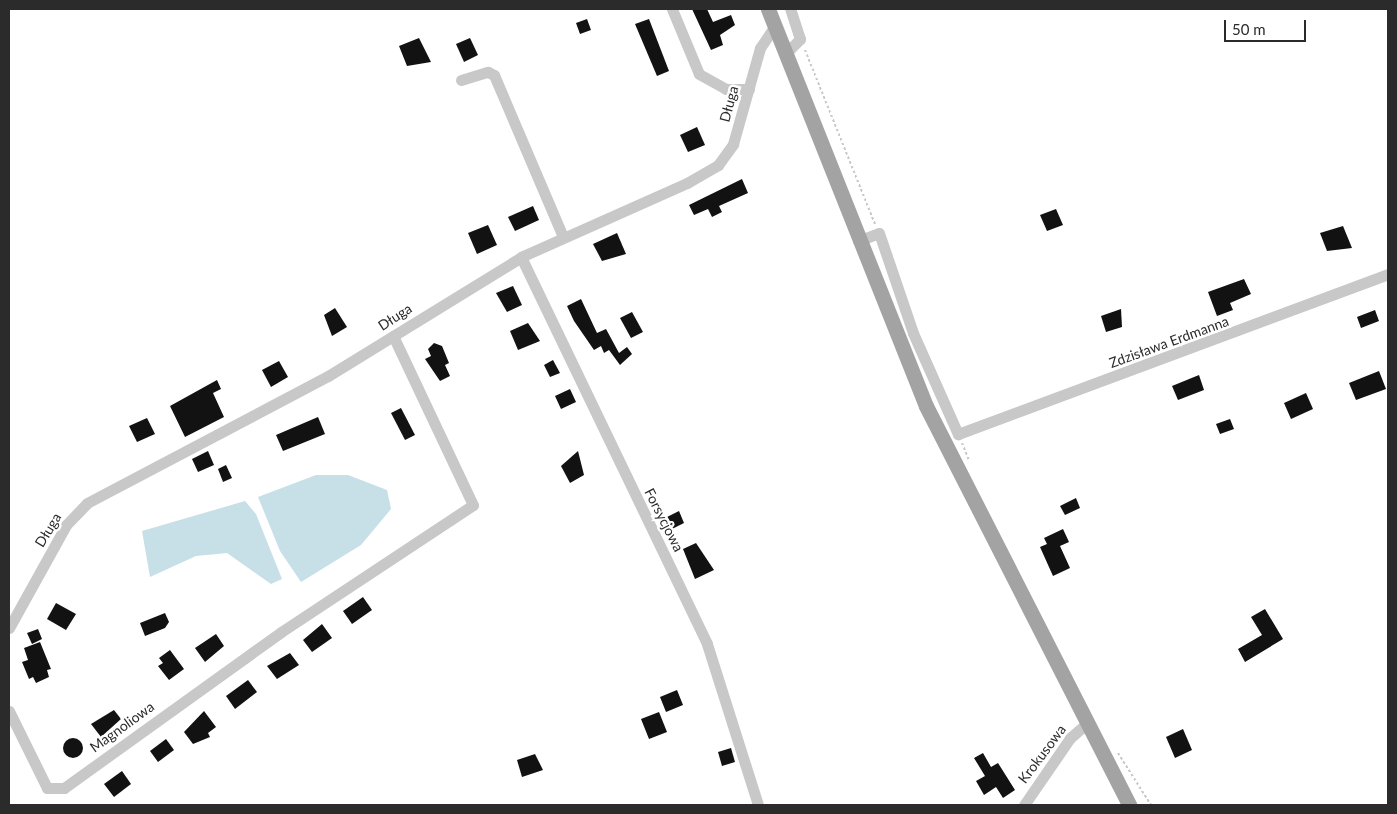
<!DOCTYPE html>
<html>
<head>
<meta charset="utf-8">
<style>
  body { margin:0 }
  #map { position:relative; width:1397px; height:814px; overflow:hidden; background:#fff; font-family:Lato,sans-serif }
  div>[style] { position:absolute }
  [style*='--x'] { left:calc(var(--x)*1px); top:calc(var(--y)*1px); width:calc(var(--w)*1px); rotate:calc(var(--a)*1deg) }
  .water>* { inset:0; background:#c7dfe7 }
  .building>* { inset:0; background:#121212 }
  .round { border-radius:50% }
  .path>* { height:2px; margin-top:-1px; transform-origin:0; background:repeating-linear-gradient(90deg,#c8c8c8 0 2.5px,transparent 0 5px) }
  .minor>* { height:11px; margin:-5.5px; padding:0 5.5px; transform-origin:5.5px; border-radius:5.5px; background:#c8c8c8 }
  .major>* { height:15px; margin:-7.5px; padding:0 7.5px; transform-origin:7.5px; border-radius:7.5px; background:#a3a3a3 }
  span { translate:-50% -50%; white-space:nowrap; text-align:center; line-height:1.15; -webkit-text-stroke:5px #fff; paint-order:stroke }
  .street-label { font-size:14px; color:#2b2b2b }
  .frame { position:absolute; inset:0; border:10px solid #2b2b2b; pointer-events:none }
  .scale { position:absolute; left:1224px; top:20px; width:82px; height:22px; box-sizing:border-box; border:2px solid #2b2b2b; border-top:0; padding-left:6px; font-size:15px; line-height:18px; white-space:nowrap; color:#2b2b2b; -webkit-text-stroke:4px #fff; paint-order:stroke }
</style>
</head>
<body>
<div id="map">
  <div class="water">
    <div style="clip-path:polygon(316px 475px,348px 475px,387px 490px,391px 509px,361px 545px,301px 582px,280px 551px,258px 497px)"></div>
    <div style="clip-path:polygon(245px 501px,256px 514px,282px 579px,271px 584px,227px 553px,196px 556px,150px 577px,142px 531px)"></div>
  </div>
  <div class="building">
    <div style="clip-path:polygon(692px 9px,707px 9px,713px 22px,731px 15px,735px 25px,720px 35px,723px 45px,711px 50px)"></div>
    <div style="clip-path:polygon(587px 19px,591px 30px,580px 34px,576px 23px)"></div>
    <div style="clip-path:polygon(649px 19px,669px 71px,657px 76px,635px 24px)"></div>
    <div style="clip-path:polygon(419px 38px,431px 62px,407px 66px,399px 46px)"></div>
    <div style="clip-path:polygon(470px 38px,478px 55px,464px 62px,456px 44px)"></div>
    <div style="clip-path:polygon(697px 127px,705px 145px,688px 152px,680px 135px)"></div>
    <div style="clip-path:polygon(742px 179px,748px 193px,719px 206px,722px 212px,712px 217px,708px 209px,694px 215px,689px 205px)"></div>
    <div style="clip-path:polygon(533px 206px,539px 220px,515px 231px,508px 217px)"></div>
    <div style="clip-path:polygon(1056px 209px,1063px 225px,1047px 231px,1040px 215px)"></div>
    <div style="clip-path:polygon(488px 225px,497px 245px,477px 254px,468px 233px)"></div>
    <div style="clip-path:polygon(1343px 226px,1352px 248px,1327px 251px,1320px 233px)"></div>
    <div style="clip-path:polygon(617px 233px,626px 254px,602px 261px,593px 244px)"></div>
    <div style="clip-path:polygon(1244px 279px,1251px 294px,1230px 303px,1233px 310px,1217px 316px,1208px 292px)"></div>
    <div style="clip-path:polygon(513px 286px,522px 305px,507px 312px,496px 293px)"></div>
    <div style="clip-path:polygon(581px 299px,597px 333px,606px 329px,619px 353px,627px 347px,632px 354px,620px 365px,609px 350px,604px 353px,601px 346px,594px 350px,574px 321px,567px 306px)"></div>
    <div style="clip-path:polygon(335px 308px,347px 327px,332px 336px,324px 315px)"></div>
    <div style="clip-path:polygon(1121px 309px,1122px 327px,1106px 332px,1101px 316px)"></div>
    <div style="clip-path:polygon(1375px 310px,1379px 321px,1361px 328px,1357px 317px)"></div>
    <div style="clip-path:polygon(632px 312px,643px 332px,631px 338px,620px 318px)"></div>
    <div style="clip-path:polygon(528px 323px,540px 341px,518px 350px,510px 331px)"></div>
    <div style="clip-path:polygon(434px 343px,442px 346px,449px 363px,445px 365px,450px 376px,440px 381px,425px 359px,431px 356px,428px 349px)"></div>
    <div style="clip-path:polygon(553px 360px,560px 373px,550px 377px,544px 365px)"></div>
    <div style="clip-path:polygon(279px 361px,288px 377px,271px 387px,262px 370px)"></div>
    <div style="clip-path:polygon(1379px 371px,1386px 389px,1356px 400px,1349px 383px)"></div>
    <div style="clip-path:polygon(1199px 375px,1204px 390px,1178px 400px,1172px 386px)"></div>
    <div style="clip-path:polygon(217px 380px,221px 389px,213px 393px,224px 417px,185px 437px,170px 406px)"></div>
    <div style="clip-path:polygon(570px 389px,576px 402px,561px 409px,555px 396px)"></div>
    <div style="clip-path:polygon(1306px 393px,1313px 409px,1291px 419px,1284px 403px)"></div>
    <div style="clip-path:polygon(401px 408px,415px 435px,405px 440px,391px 413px)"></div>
    <div style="clip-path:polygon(318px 417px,325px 434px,283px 451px,276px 435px)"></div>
    <div style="clip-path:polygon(147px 418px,155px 434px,137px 442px,129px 426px)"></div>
    <div style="clip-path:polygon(1230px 419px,1234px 429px,1220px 434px,1216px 424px)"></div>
    <div style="clip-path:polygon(208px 451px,214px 465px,198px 472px,192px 459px)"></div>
    <div style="clip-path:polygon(578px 451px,584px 475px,570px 483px,561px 466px)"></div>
    <div style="clip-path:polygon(226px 465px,232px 478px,223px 482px,218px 469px)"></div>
    <div style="clip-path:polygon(1076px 498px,1080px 508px,1065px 515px,1060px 506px)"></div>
    <div style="clip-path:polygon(679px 511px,684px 523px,666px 532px,661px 520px)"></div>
    <div style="clip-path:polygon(1063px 529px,1069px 542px,1060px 546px,1070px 568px,1053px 576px,1040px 547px,1047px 544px,1044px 538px)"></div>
    <div style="clip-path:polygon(696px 543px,714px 570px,695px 579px,683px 549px)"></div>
    <div style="clip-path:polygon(363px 597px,372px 610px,352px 624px,343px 611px)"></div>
    <div style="clip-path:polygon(56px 603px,76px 614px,66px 630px,47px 619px)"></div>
    <div style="clip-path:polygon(1265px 609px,1283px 639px,1245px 662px,1238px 649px,1262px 635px,1251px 617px)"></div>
    <div style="clip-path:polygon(165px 613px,169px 622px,165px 628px,145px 636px,140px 623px)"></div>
    <div style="clip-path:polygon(322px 624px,332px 638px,312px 652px,303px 640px)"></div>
    <div style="clip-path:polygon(38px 629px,42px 639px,32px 644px,27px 633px)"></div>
    <div style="clip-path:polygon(216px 634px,224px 646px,205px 662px,195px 648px)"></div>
    <div style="clip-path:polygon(40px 642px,51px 669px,47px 670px,49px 677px,36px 683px,33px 677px,29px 679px,22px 662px,28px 660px,24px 648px)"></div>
    <div style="clip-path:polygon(170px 650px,184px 669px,169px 680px,158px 666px,163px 663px,159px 658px)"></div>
    <div style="clip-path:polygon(290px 653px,299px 665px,277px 679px,267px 666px)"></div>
    <div style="clip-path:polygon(248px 680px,257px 692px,235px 709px,226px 696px)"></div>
    <div style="clip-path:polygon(677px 690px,683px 705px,666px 712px,660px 697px)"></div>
    <div style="clip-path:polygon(114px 710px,121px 719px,101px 737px,91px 724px)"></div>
    <div style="clip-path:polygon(204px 711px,216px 727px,208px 733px,210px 737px,193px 744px,184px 732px)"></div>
    <div style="clip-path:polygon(659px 712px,667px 732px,649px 739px,641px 719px)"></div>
    <div style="clip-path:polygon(1183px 729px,1192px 750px,1175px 758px,1166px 737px)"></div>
    <div class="round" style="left:63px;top:738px;width:20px;height:20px"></div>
    <div style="clip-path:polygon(166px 739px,174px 750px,158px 762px,150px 751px)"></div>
    <div style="clip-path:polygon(731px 748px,735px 762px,722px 766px,718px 752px)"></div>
    <div style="clip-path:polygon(983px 753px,991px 767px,998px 763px,1015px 790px,1003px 798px,996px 787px,984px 795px,976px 781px,985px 776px,974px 758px)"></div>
    <div style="clip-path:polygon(535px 754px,543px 770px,522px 777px,517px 760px)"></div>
    <div style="clip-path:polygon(122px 771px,131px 784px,114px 797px,104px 784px)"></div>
  </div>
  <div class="path">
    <div style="--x:805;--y:50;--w:188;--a:68.1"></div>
    <div style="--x:962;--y:443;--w:18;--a:68"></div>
    <div style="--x:1118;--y:753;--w:62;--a:57.6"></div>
  </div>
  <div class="minor">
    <div style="--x:672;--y:9;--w:70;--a:67.4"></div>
    <div style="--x:699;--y:74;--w:31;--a:29"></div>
    <div style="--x:726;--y:89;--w:23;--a:0"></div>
    <div style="--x:786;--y:53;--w:20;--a:-45"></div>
    <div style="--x:800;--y:39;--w:32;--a:-108"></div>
    <div style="--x:461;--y:80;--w:28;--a:-17"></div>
    <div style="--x:488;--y:72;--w:7;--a:27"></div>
    <div style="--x:494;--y:75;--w:176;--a:66.9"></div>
    <div style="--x:858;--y:241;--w:22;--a:-21"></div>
    <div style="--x:879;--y:233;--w:106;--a:71.2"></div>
    <div style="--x:913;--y:333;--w:111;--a:66"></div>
    <div style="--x:958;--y:434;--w:459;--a:-20.4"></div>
    <div style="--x:521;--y:257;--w:429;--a:64.3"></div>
    <div style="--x:707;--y:644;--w:169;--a:72.4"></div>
    <div style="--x:9;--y:628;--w:118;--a:-61"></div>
    <div style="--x:66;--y:525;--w:30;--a:-46"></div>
    <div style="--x:87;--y:503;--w:272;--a:-27.8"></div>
    <div style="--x:328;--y:376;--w:229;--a:-31.6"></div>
    <div style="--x:523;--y:256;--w:180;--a:-24"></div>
    <div style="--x:687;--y:183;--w:36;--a:-30"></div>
    <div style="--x:718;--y:165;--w:26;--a:-54"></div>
    <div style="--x:733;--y:144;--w:100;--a:-74.3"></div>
    <div style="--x:760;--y:48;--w:27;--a:-56"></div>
    <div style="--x:9;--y:711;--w:86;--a:63.7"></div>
    <div style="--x:47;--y:788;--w:17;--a:0"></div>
    <div style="--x:64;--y:788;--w:267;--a:-35.7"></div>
    <div style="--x:281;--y:632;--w:230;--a:-33.5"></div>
    <div style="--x:473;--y:505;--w:187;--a:-115.3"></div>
    <div style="--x:1024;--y:805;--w:81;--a:-55.5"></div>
    <div style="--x:1070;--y:738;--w:23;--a:-41"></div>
  </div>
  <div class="major">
    <div style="--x:768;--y:9;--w:427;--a:68.3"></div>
    <div style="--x:926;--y:406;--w:448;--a:63"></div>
  </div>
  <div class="street-label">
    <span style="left:729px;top:104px;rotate:-75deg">Długa</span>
    <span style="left:395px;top:317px;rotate:-33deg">Długa</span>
    <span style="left:1169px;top:342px;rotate:-20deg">Zdzisława Erdmanna</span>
    <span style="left:664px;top:520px;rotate:63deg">Forsycjowa</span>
    <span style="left:48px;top:530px;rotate:-59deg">Długa</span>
    <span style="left:122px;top:727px;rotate:-36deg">Magnoliowa</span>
    <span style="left:1042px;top:754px;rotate:-53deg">Krokusowa</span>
  </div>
  <div class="frame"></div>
  <div class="scale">50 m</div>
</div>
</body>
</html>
